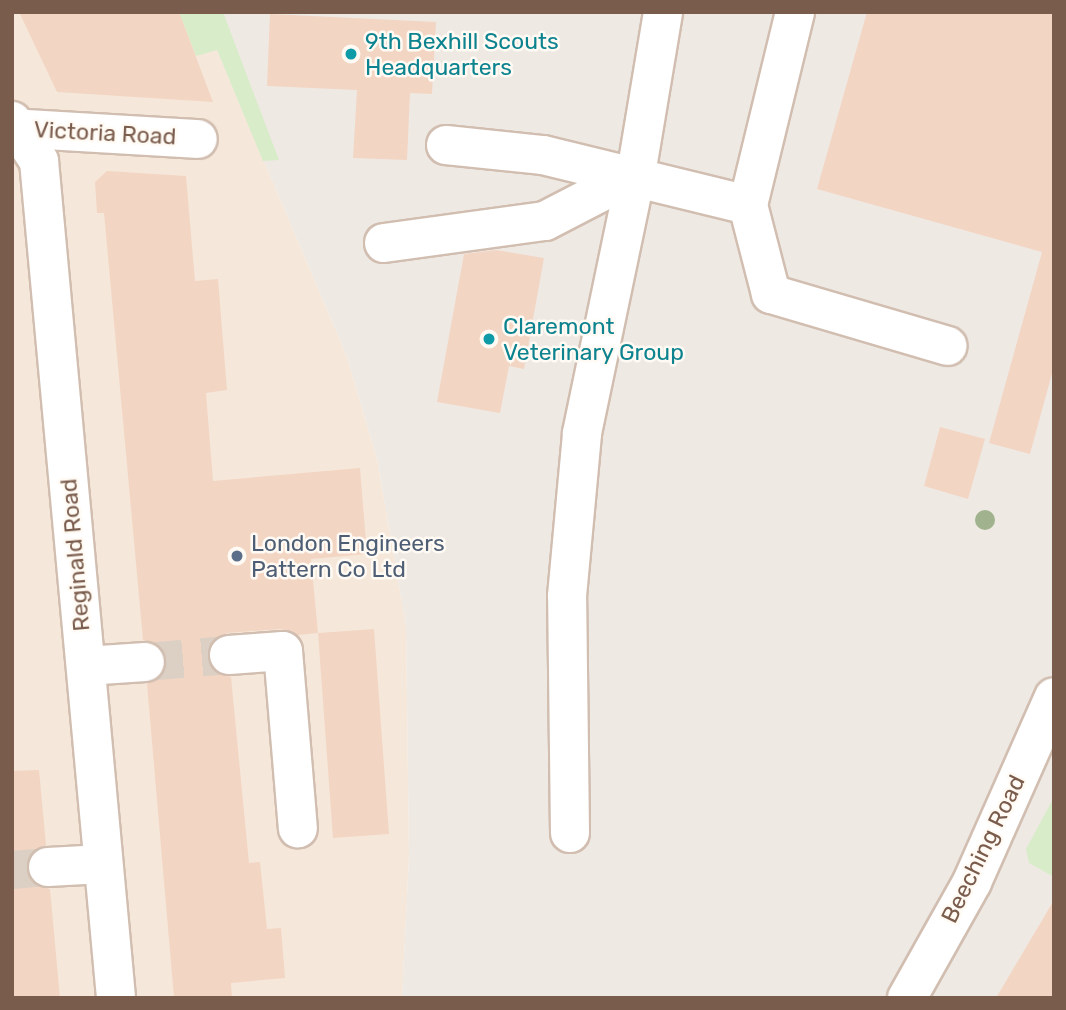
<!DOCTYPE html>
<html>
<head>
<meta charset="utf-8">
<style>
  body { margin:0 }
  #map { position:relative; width:1066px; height:1010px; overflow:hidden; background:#fdf6ec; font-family:Rubik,sans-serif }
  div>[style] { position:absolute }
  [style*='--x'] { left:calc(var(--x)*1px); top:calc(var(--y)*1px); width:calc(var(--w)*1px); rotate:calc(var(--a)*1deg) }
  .residential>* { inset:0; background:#f5e8da }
  .industrial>* { inset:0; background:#efe9e4 }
  .green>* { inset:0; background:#d8ecc9 }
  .building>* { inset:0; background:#f3d5c3 }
  .minor-tunnel>* { height:38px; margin-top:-19px; transform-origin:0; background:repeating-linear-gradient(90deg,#dcd0c4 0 38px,transparent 0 57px) }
  .roads { filter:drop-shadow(2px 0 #d1beb0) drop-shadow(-2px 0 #d1beb0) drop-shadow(0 2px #d1beb0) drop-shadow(0 -2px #d1beb0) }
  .minor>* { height:38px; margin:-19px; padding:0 19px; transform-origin:19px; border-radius:19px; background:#fff }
  .trees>* { width:20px; height:20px; margin:-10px; border-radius:50%; background:#a0b28e }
  .dots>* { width:19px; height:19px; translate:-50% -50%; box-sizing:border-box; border:4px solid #fffaf3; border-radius:50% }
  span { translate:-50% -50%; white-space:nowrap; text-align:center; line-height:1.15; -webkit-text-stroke:5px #fffaf3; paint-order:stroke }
  .culture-label { font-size:23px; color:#0d838f }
  .left { translate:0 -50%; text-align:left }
  .street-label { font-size:23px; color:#7a5c4d }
  .service-label { font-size:23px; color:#4e5e75 }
  .frame { position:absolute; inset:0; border:14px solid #7a5c4d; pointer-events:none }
</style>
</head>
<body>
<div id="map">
  <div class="residential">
    <div style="clip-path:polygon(12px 12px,179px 12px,217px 50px,347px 357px,377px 459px,406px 625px,409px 855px,402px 998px,12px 998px)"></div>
  </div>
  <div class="industrial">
    <div style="clip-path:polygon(179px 12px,1054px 12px,1054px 998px,402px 998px,409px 855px,406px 625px,377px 459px,347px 357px,217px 50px)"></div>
  </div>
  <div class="green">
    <div style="clip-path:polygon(179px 12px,223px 12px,279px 160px,263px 161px,217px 50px,196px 56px)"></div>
    <div style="clip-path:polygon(1054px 797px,1054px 877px,1029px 863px,1026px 849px)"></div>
  </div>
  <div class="building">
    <div style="clip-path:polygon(19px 12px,179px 12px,213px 102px,57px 92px)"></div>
    <div style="clip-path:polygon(867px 12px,1054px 12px,1054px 366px,1030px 454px,989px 443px,1042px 252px,817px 189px)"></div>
    <div style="clip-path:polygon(270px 14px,436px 22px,432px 94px,410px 93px,407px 160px,353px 158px,357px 90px,267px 86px)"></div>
    <div style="clip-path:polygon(107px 171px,186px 176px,195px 281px,218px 279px,227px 390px,206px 393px,213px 481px,360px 468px,367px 554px,311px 559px,318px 633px,297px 635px,281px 629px,227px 633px,209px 646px,211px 668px,231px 677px,249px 863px,260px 862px,267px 929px,281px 928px,285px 978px,231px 983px,232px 998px,174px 998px,147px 684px,164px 672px,167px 660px,155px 643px,143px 640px,104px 213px,97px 213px,95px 182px)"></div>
    <div style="clip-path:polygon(496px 250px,544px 258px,524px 369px,509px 366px,500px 413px,437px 402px,464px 254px)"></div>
    <div style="clip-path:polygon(940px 427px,985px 439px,968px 499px,924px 486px)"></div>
    <div style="clip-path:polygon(374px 629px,389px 834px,333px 838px,318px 633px)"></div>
    <div style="clip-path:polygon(39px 770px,46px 845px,29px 857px,26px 869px,38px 886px,50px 889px,60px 998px,12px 998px,12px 771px)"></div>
    <div style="clip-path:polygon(1054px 900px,1054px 998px,996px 998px)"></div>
  </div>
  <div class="minor-tunnel">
    <div style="--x:145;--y:662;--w:84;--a:-4.8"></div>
    <div style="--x:12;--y:870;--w:36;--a:-5"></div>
  </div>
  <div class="roads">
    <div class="minor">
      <div style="--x:12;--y:121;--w:48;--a:56"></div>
      <div style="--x:39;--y:161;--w:841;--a:84.74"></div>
      <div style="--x:12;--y:128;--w:186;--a:3.4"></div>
      <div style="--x:446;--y:145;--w:98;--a:5.9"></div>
      <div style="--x:543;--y:155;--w:211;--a:13.7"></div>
      <div style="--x:748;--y:205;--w:199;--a:-76.3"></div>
      <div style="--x:748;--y:205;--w:92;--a:75.5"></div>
      <div style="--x:771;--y:294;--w:184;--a:16.4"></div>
      <div style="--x:384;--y:243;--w:162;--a:-7.8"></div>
      <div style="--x:545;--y:221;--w:102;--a:-27.3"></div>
      <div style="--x:229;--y:655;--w:54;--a:-4.2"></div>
      <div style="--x:283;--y:651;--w:178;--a:85.2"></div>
      <div style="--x:86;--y:666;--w:59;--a:-3.9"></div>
      <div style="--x:570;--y:833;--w:237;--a:-90.7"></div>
      <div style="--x:567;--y:596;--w:164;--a:-84.7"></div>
      <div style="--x:582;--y:433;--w:265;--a:-78.2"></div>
      <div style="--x:636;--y:174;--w:164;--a:-80.5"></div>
      <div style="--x:48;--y:867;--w:55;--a:-3.1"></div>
      <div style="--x:907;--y:998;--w:133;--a:-60.7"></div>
      <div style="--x:972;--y:882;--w:202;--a:-66.1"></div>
    </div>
  </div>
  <div class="trees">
    <div style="left:985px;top:520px"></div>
  </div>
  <div class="dots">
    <div style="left:351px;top:54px;background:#0f9aa8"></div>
    <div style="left:489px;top:339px;background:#0f9aa8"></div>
    <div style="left:237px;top:556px;background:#5c6f8a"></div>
  </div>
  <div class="culture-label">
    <span class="left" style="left:365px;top:54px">9th Bexhill Scouts<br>Headquarters</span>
    <span class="left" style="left:503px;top:339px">Claremont<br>Veterinary Group</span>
  </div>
  <div class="street-label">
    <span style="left:105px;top:133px;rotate:3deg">Victoria Road</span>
    <span style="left:75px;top:555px;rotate:-95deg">Reginald Road</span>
    <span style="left:983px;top:849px;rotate:-64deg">Beeching Road</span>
  </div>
  <div class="service-label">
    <span class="left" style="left:251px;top:556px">London Engineers<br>Pattern Co Ltd</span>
  </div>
  <div class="frame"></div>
</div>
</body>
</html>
